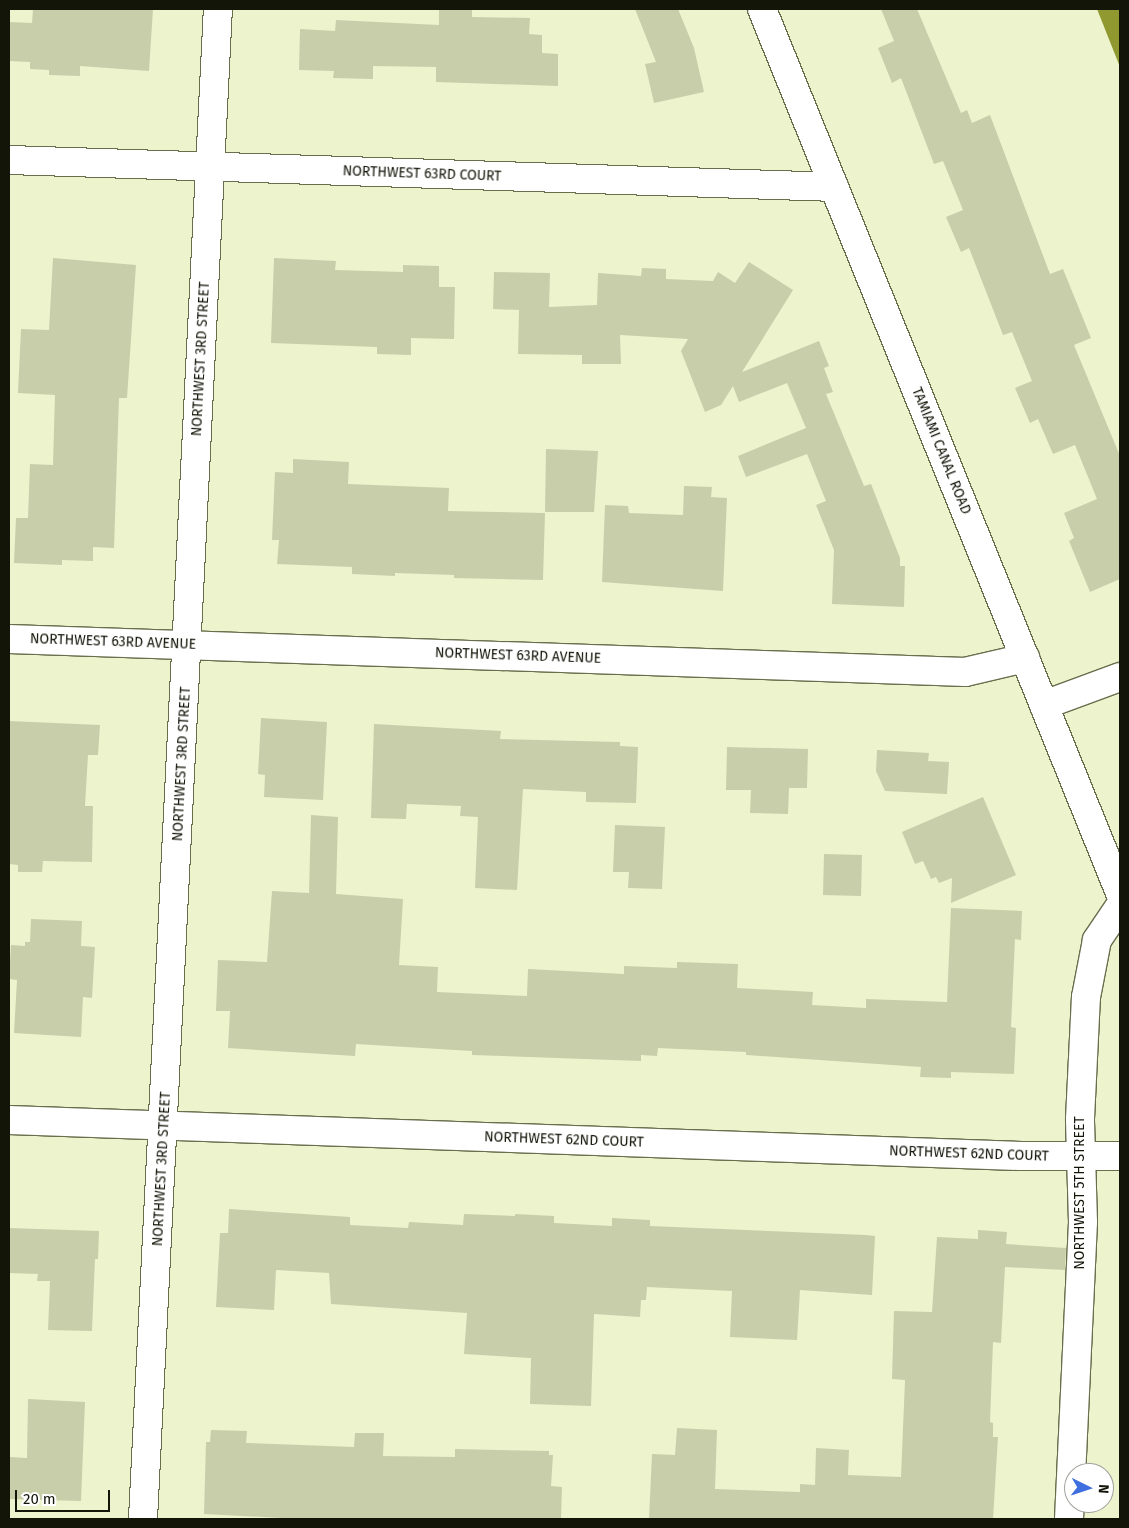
<!DOCTYPE html>
<html>
<head>
<meta charset="utf-8">
<style>
  body { margin:0 }
  #map { position:relative; width:1129px; height:1528px; overflow:hidden; background:#edf3cd; font-family:"Fira Sans",sans-serif }
  div>[style] { position:absolute }
  [style*='--x'] { left:calc(var(--x)*1px); top:calc(var(--y)*1px); width:calc(var(--w)*1px); rotate:calc(var(--a)*1deg) }
  .water>* { inset:0; background:#909930 }
  .building>* { inset:0; background:#c9ceaa }
  .roads { filter:drop-shadow(1px 0 #696e4d) drop-shadow(-1px 0 #696e4d) drop-shadow(0 1px #696e4d) drop-shadow(0 -1px #696e4d) }
  .minor>* { height:28px; margin:-14px; padding:0 14px; transform-origin:14px; border-radius:14px; background:#fff }
  span { translate:-50% -50%; white-space:nowrap; text-align:center; line-height:1.15; -webkit-text-stroke:4px #fff; paint-order:stroke }
  .street-label { font-size:14px; color:#131508 }
  .frame { position:absolute; inset:0; border:10px solid #131508; pointer-events:none }
  .north { position:absolute; left:1064px; top:1463px; width:50px; height:50px; box-sizing:border-box; background:#fff; border:1px solid #a1a19c; border-radius:50%; rotate:94deg; font-size:14px; font-weight:700; line-height:20px; text-align:center; color:#131508 }
  .north::after { content:''; display:block; margin:auto; width:18px; height:22px; background:#3f6edf; clip-path:polygon(50% 0,100% 100%,50% 72%,0 100%) }
  .scale { position:absolute; left:15px; top:1490px; width:95px; height:22px; box-sizing:border-box; border:2px solid #131508; border-top:0; padding-left:6px; font-size:15px; line-height:18px; white-space:nowrap; color:#131508; -webkit-text-stroke:4px #fff; paint-order:stroke }
</style>
</head>
<body>
<div id="map">
  <div class="water">
    <div style="clip-path:polygon(1097px 9px,1120px 9px,1120px 67px)"></div>
  </div>
  <div class="building">
    <div style="clip-path:polygon(33px 9px,153px 9px,149px 71px,80px 66px,80px 76px,49px 75px,49px 70px,30px 69px,30px 62px,9px 61px,9px 22px,32px 23px)"></div>
    <div style="clip-path:polygon(439px 9px,472px 9px,472px 17px,530px 18px,529px 34px,542px 35px,542px 53px,558px 54px,558px 86px,436px 82px,436px 67px,373px 66px,373px 79px,333px 78px,334px 71px,299px 70px,300px 29px,335px 31px,336px 20px,439px 25px)"></div>
    <div style="clip-path:polygon(635px 9px,678px 9px,694px 48px,704px 92px,654px 103px,645px 64px,656px 62px)"></div>
    <div style="clip-path:polygon(881px 9px,917px 9px,961px 113px,967px 110px,972px 123px,990px 115px,1050px 274px,1063px 269px,1091px 338px,1074px 345px,1120px 456px,1120px 579px,1090px 592px,1069px 541px,1074px 538px,1064px 513px,1097px 499px,1075px 445px,1053px 454px,1038px 419px,1030px 423px,1015px 388px,1032px 381px,1012px 332px,1003px 335px,969px 248px,961px 252px,946px 217px,963px 210px,943px 161px,934px 164px,901px 78px,892px 83px,878px 48px,894px 41px)"></div>
    <div style="clip-path:polygon(53px 258px,136px 265px,127px 398px,119px 398px,114px 548px,93px 547px,93px 561px,62px 560px,62px 565px,14px 563px,16px 518px,28px 518px,30px 464px,53px 465px,55px 395px,18px 393px,21px 329px,49px 330px)"></div>
    <div style="clip-path:polygon(274px 258px,336px 261px,335px 270px,403px 272px,403px 265px,439px 266px,439px 287px,455px 287px,454px 339px,411px 338px,411px 355px,377px 354px,377px 347px,271px 343px)"></div>
    <div style="clip-path:polygon(749px 262px,793px 290px,742px 372px,819px 341px,829px 366px,824px 368px,833px 392px,826px 394px,864px 486px,871px 484px,900px 558px,900px 566px,905px 566px,904px 607px,832px 604px,834px 550px,816px 505px,826px 501px,807px 454px,746px 477px,738px 456px,806px 428px,787px 383px,739px 402px,733px 386px,721px 405px,705px 412px,681px 351px,688px 339px,620px 335px,621px 364px,582px 364px,582px 355px,518px 354px,519px 310px,493px 309px,494px 272px,550px 273px,549px 307px,597px 305px,598px 273px,641px 276px,642px 268px,666px 269px,666px 279px,713px 281px,718px 272px,735px 283px)"></div>
    <div style="clip-path:polygon(546px 449px,598px 451px,594px 512px,545px 512px)"></div>
    <div style="clip-path:polygon(293px 459px,349px 462px,348px 484px,449px 488px,448px 511px,545px 513px,543px 580px,454px 578px,454px 575px,395px 573px,395px 576px,352px 574px,352px 567px,277px 564px,279px 540px,272px 540px,275px 472px,293px 473px)"></div>
    <div style="clip-path:polygon(684px 486px,712px 487px,711px 497px,727px 498px,723px 591px,602px 582px,605px 505px,628px 506px,629px 513px,683px 515px)"></div>
    <div style="clip-path:polygon(261px 718px,327px 722px,323px 800px,264px 797px,265px 775px,258px 774px)"></div>
    <div style="clip-path:polygon(9px 721px,100px 725px,98px 755px,88px 755px,85px 806px,93px 806px,92px 862px,43px 861px,42px 872px,18px 872px,18px 865px,9px 864px)"></div>
    <div style="clip-path:polygon(374px 724px,501px 731px,500px 739px,620px 742px,620px 746px,638px 747px,636px 803px,586px 802px,586px 792px,523px 789px,517px 890px,475px 888px,478px 817px,460px 816px,461px 806px,407px 804px,406px 819px,371px 818px)"></div>
    <div style="clip-path:polygon(727px 747px,808px 749px,807px 788px,789px 788px,788px 814px,750px 813px,751px 790px,726px 790px)"></div>
    <div style="clip-path:polygon(877px 750px,929px 753px,928px 761px,949px 762px,947px 794px,885px 791px,876px 771px)"></div>
    <div style="clip-path:polygon(983px 797px,1016px 875px,951px 903px,952px 878px,939px 883px,936px 877px,931px 879px,923px 861px,915px 864px,902px 832px)"></div>
    <div style="clip-path:polygon(311px 815px,338px 817px,336px 894px,403px 899px,399px 965px,438px 967px,437px 992px,527px 996px,528px 969px,624px 974px,624px 966px,677px 968px,677px 962px,738px 964px,737px 988px,813px 992px,812px 1005px,866px 1008px,866px 999px,947px 1002px,951px 908px,1022px 911px,1021px 940px,1015px 939px,1011px 1027px,1016px 1028px,1014px 1074px,951px 1072px,951px 1078px,920px 1077px,921px 1067px,746px 1055px,746px 1052px,658px 1048px,657px 1056px,641px 1055px,641px 1061px,472px 1055px,472px 1051px,356px 1044px,355px 1056px,228px 1048px,230px 1011px,216px 1011px,218px 960px,267px 962px,272px 891px,309px 893px)"></div>
    <div style="clip-path:polygon(615px 825px,665px 827px,662px 889px,628px 888px,629px 872px,613px 872px)"></div>
    <div style="clip-path:polygon(824px 854px,862px 855px,861px 896px,823px 895px)"></div>
    <div style="clip-path:polygon(31px 919px,82px 921px,81px 946px,95px 947px,92px 998px,83px 997px,81px 1037px,14px 1033px,17px 980px,9px 979px,11px 945px,25px 946px,25px 942px,30px 942px)"></div>
    <div style="clip-path:polygon(229px 1209px,350px 1217px,350px 1225px,408px 1228px,409px 1222px,463px 1225px,464px 1214px,515px 1216px,515px 1214px,554px 1216px,554px 1223px,612px 1226px,612px 1218px,650px 1220px,650px 1226px,866px 1235px,875px 1236px,872px 1295px,800px 1290px,797px 1340px,730px 1337px,732px 1291px,647px 1287px,646px 1300px,641px 1300px,640px 1317px,594px 1314px,591px 1406px,530px 1404px,531px 1358px,464px 1354px,467px 1313px,331px 1304px,329px 1273px,276px 1270px,274px 1310px,216px 1307px,220px 1233px,228px 1233px)"></div>
    <div style="clip-path:polygon(9px 1228px,99px 1231px,98px 1259px,95px 1259px,92px 1331px,48px 1330px,50px 1281px,37px 1281px,38px 1274px,9px 1273px)"></div>
    <div style="clip-path:polygon(978px 1230px,1007px 1232px,1006px 1244px,1066px 1248px,1065px 1270px,1005px 1267px,1001px 1343px,993px 1342px,990px 1422px,993px 1423px,993px 1437px,998px 1437px,993px 1519px,649px 1519px,652px 1454px,675px 1455px,677px 1428px,717px 1430px,715px 1489px,800px 1492px,800px 1484px,815px 1485px,816px 1448px,849px 1450px,848px 1475px,901px 1477px,905px 1380px,892px 1379px,894px 1311px,932px 1312px,937px 1237px,978px 1239px)"></div>
    <div style="clip-path:polygon(28px 1399px,85px 1402px,81px 1501px,9px 1499px,9px 1457px,27px 1458px)"></div>
    <div style="clip-path:polygon(211px 1430px,247px 1431px,246px 1443px,354px 1447px,355px 1433px,384px 1433px,383px 1456px,455px 1457px,455px 1449px,549px 1451px,549px 1455px,553px 1455px,551px 1486px,562px 1487px,561px 1519px,300px 1519px,204px 1514px,206px 1442px,210px 1442px)"></div>
  </div>
  <div class="roads">
    <div class="minor">
      <div style="--x:762;--y:9;--w:954;--a:67.95"></div>
      <div style="--x:9;--y:160;--w:825;--a:1.87"></div>
      <div style="--x:9;--y:639;--w:957;--a:1.98"></div>
      <div style="--x:965;--y:672;--w:62;--a:-13.1"></div>
      <div style="--x:1044;--y:705;--w:81;--a:-20.2"></div>
      <div style="--x:9;--y:1120;--w:1013;--a:2.04"></div>
      <div style="--x:1021;--y:1156;--w:99;--a:0"></div>
      <div style="--x:143;--y:1519;--w:1512;--a:-87.16"></div>
      <div style="--x:1069;--y:1519;--w:297;--a:-87.3"></div>
      <div style="--x:1083;--y:1222;--w:103;--a:-91.7"></div>
      <div style="--x:1080;--y:1119;--w:122;--a:-87.2"></div>
      <div style="--x:1086;--y:997;--w:58;--a:-79.1"></div>
      <div style="--x:1097;--y:940;--w:41;--a:-55.9"></div>
    </div>
  </div>
  <div class="street-label">
    <span style="left:422px;top:174px;rotate:2deg">NORTHWEST 63RD COURT</span>
    <span style="left:201px;top:359px;rotate:-87deg">NORTHWEST 3RD STREET</span>
    <span style="left:941px;top:451px;rotate:68deg">TAMIAMI CANAL ROAD</span>
    <span style="left:113px;top:642px;rotate:2deg">NORTHWEST 63RD AVENUE</span>
    <span style="left:518px;top:656px;rotate:2deg">NORTHWEST 63RD AVENUE</span>
    <span style="left:182px;top:764px;rotate:-87deg">NORTHWEST 3RD STREET</span>
    <span style="left:564px;top:1140px;rotate:2deg">NORTHWEST 62ND COURT</span>
    <span style="left:969px;top:1154px;rotate:2deg">NORTHWEST 62ND COURT</span>
    <span style="left:162px;top:1169px;rotate:-87deg">NORTHWEST 3RD STREET</span>
    <span style="left:1080px;top:1193px;rotate:-90deg">NORTHWEST 5TH STREET</span>
  </div>
  <div class="frame"></div>
  <div class="north">N</div>
  <div class="scale">20 m</div>
</div>
</body>
</html>
